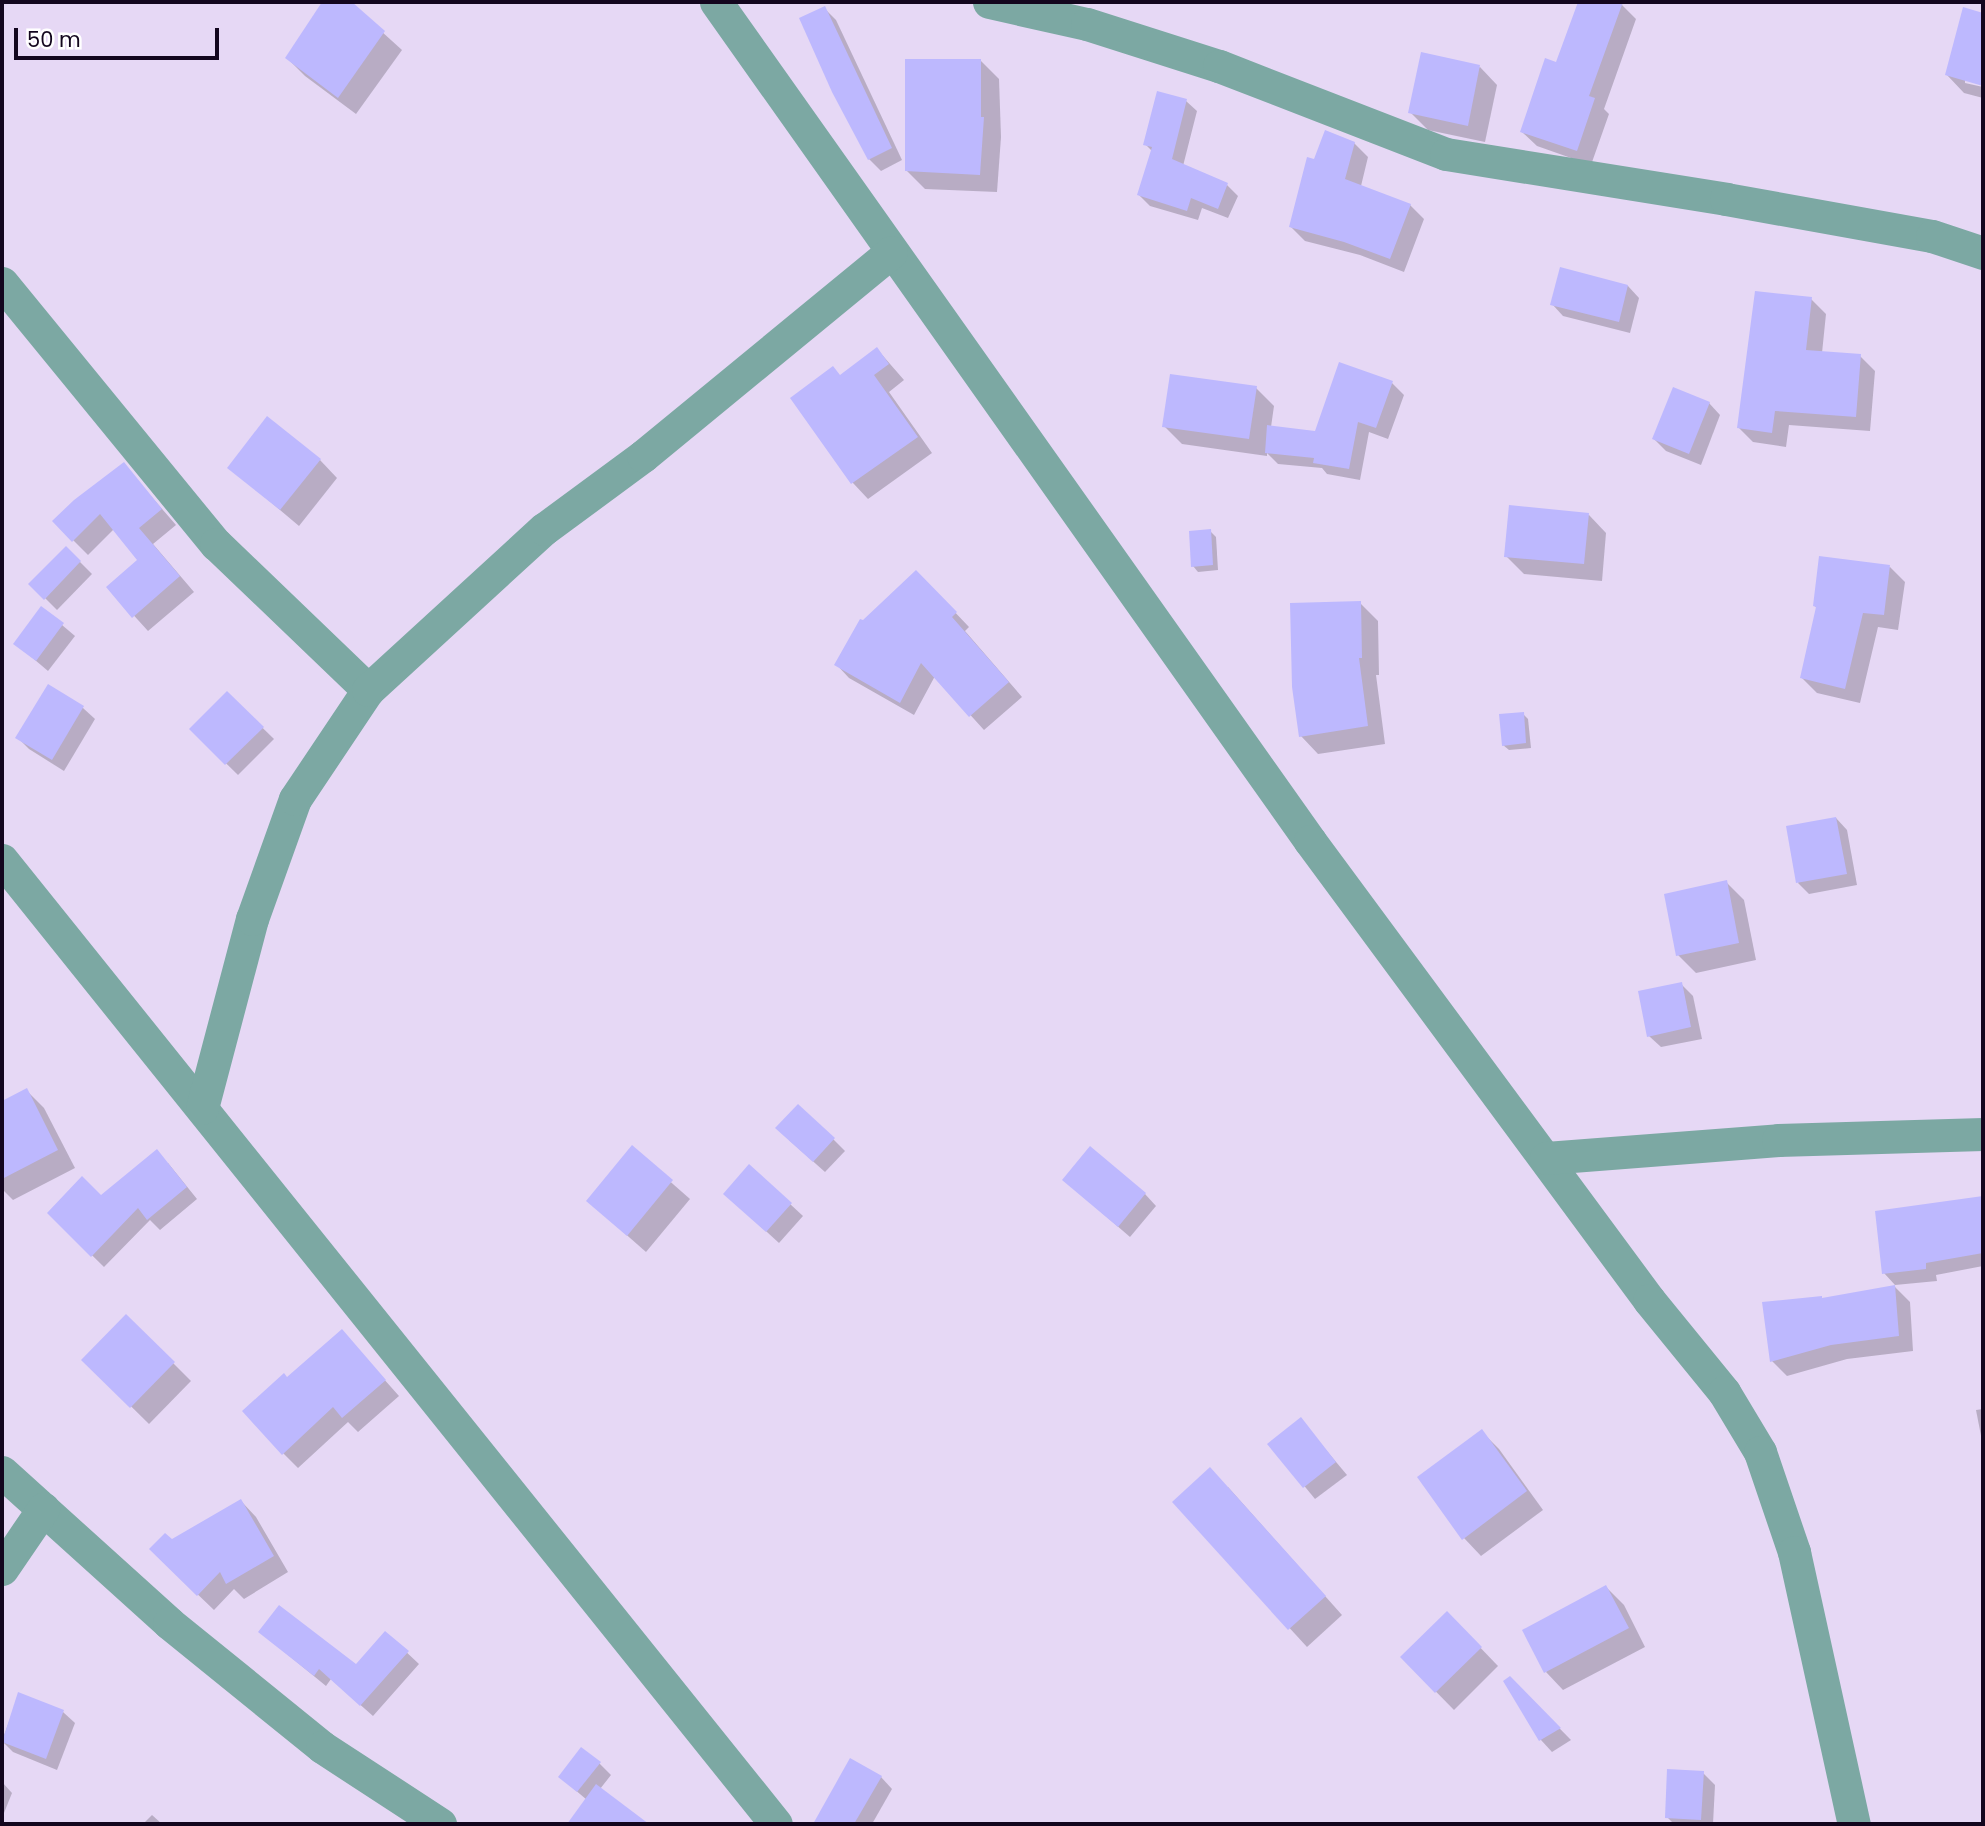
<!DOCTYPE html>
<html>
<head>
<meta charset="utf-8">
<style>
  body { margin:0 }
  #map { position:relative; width:1985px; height:1826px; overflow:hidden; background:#e6d8f5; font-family:Poppins,sans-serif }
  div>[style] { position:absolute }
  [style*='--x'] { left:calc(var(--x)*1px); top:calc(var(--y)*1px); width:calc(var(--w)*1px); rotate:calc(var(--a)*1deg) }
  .shadow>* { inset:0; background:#0003 }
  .building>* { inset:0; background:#bdb8fe }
  .minor>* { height:33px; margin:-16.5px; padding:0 16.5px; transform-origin:16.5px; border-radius:16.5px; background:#7ca8a3 }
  span { translate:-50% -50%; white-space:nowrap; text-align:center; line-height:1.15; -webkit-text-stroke:6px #fff; paint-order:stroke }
  .frame { position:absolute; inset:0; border:4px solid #13061e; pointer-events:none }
  .scale { position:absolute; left:14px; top:28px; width:205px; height:32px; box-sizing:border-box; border:4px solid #13061e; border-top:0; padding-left:9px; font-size:21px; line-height:24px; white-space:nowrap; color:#13061e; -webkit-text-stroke:5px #fff; paint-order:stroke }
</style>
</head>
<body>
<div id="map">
  <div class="shadow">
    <div style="clip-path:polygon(324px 2px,349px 2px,402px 50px,356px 114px,305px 76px,287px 58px)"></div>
    <div style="clip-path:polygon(1580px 2px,1623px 2px,1622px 5px,1636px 19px,1604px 109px,1609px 114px,1591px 165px,1537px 146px,1522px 132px,1557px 64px)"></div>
    <div style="clip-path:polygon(824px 8px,836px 20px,902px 160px,881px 171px,869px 159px)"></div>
    <div style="clip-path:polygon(1964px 9px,1983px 14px,1983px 84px,1965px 79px,1965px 83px,1983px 87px,1983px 98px,1964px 93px,1947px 75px)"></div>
    <div style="clip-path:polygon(981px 61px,999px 79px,1001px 137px,997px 192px,925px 189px,907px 171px)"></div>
    <div style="clip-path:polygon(1480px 67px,1497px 85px,1485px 142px,1428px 130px,1410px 112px)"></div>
    <div style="clip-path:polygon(1186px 101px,1197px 111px,1183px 166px,1227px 185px,1238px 196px,1228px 218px,1202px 208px,1198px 220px,1150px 206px,1139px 195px,1153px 152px,1145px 144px)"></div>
    <div style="clip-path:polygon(1354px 143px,1368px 157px,1361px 186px,1410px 205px,1424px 219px,1404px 272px,1360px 255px,1305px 241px,1291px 227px,1315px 161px)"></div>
    <div style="clip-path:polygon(1628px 286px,1639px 298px,1630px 333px,1563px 316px,1552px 304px)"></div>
    <div style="clip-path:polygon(1811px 299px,1826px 314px,1822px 353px,1860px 356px,1875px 371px,1870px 431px,1789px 425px,1786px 447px,1753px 442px,1739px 428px)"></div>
    <div style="clip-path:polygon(877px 349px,904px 380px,889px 392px,932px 453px,868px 499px,853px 483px,792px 398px,842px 377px)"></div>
    <div style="clip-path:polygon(1392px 383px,1404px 395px,1388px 439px,1369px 432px,1360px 480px,1327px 474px,1322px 468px,1278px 464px,1267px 453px,1267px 456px,1182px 444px,1164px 426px,1256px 388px,1274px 406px,1271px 427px,1316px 432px)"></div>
    <div style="clip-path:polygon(1709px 403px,1720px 415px,1701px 465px,1666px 451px,1654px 439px)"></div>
    <div style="clip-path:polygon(320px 460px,337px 478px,299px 526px,229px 467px)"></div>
    <div style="clip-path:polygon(124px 465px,176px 525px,153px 544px,194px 592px,148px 631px,108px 587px,139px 560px,114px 529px,88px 555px,55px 522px)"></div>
    <div style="clip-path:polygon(1589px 515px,1606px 533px,1602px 581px,1524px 574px,1506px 556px)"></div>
    <div style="clip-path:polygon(1210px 531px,1216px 537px,1218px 570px,1198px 572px,1193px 566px)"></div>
    <div style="clip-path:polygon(66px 548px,92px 574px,57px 610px,31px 584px)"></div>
    <div style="clip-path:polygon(1890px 567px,1905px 582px,1898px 630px,1878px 627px,1860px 703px,1817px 693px,1802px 678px,1817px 609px,1815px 606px)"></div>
    <div style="clip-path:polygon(930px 586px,969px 627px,965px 631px,1022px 697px,984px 730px,935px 676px,914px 715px,849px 678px,836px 664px,863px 622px)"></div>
    <div style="clip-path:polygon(1360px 603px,1378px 621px,1379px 675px,1376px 675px,1385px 744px,1318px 754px,1301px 736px)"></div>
    <div style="clip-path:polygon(42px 608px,75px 636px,48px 671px,15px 643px)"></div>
    <div style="clip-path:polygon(48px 686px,83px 708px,95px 719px,64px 771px,29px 749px,17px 737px)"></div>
    <div style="clip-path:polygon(227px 693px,274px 739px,238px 775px,191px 729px)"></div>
    <div style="clip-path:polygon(1523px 714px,1528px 719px,1531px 748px,1509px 750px,1503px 745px)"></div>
    <div style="clip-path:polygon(1836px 818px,1847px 830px,1857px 885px,1809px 894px,1798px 883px)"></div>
    <div style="clip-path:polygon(1726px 882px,1744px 900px,1756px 960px,1696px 973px,1678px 955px)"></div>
    <div style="clip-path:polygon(1681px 984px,1693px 996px,1702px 1039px,1661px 1047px,1649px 1036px)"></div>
    <div style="clip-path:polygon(26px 1090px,44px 1108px,75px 1168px,13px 1200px,2px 1189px,2px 1103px)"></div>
    <div style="clip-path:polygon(833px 1139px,845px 1151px,825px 1172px,789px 1140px)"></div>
    <div style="clip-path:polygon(632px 1148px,690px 1199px,646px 1252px,588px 1201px)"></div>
    <div style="clip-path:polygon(168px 1163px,197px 1199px,160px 1230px,150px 1220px,104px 1267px,49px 1213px,101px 1197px)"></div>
    <div style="clip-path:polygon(750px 1167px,803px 1216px,779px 1243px,737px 1205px)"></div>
    <div style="clip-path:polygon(1064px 1180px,1145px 1194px,1156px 1206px,1130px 1237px)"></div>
    <div style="clip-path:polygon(1983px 1198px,1983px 1266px,1936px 1275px,1937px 1281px,1895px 1285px,1884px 1273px,1877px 1213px)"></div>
    <div style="clip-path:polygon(1895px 1287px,1910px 1302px,1913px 1351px,1847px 1359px,1787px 1376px,1772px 1361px)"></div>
    <div style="clip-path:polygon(126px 1316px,191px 1381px,149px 1424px,84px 1360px)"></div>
    <div style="clip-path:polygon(342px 1332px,399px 1396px,358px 1432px,348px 1422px,298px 1468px,283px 1453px,287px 1379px)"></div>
    <div style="clip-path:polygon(1983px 1409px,1983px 1446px,1976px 1410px)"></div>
    <div style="clip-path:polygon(1300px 1419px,1347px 1475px,1315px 1499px,1270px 1444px)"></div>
    <div style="clip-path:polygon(1481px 1431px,1499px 1449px,1543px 1510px,1481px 1556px,1464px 1538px)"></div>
    <div style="clip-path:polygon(1228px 1487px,1342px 1615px,1307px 1647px,1174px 1502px)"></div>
    <div style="clip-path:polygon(241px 1501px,256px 1517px,288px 1572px,244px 1599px,234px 1589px,214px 1610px,167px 1565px,172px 1542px)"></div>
    <div style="clip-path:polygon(1606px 1587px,1624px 1605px,1645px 1647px,1563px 1690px,1546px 1672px)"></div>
    <div style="clip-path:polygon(1447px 1613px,1498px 1666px,1454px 1710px,1402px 1657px)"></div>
    <div style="clip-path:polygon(260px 1632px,356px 1666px,386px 1633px,419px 1664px,373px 1716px,331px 1679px,326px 1686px)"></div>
    <div style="clip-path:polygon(1510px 1678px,1571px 1740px,1552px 1752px,1541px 1740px,1505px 1682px)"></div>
    <div style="clip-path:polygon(19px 1694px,63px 1712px,75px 1723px,57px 1770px,13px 1752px,2px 1741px)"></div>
    <div style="clip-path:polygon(599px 1763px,611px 1775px,600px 1789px,643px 1824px,569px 1824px,587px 1800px,560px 1777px)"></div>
    <div style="clip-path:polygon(1703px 1773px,1715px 1785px,1713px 1824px,1674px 1824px,1667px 1817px)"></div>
    <div style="clip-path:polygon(881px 1777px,892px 1789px,872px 1824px,820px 1824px,817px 1821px)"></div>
    <div style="clip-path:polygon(2px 1782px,12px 1793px,2px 1818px)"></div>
    <div style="clip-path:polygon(152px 1815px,162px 1824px,143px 1824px)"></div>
  </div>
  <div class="building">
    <div style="clip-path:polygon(322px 2px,352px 2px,385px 31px,338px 98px,285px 58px)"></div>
    <div style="clip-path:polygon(1578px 2px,1623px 2px,1589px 96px,1595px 98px,1577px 151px,1520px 132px,1545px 58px,1556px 62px)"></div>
    <div style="clip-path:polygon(825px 6px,892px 148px,868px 160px,832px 92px,799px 18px)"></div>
    <div style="clip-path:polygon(1963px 7px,1983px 13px,1983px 86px,1945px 75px)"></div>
    <div style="clip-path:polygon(1421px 52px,1480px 65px,1468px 126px,1408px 113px)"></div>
    <div style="clip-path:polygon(905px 59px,981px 59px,981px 117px,984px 117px,980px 175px,905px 171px)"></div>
    <div style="clip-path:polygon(1157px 91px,1187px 99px,1172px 159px,1228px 183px,1218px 209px,1191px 198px,1187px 211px,1137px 195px,1152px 147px,1143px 145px)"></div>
    <div style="clip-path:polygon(1325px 130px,1355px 142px,1345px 179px,1411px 204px,1390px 259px,1344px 242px,1289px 227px,1307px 157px,1314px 159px)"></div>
    <div style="clip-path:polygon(1560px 267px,1628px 285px,1619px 322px,1550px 305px)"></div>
    <div style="clip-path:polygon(1755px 291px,1812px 297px,1806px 350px,1861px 354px,1856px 417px,1775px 411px,1772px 433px,1737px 428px)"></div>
    <div style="clip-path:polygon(877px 347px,889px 364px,874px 375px,918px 437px,851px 484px,790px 398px,833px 366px,840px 375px)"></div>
    <div style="clip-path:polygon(1339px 362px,1393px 381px,1376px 428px,1358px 422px,1349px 469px,1313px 463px,1314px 458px,1265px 453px,1267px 425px,1315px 431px)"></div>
    <div style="clip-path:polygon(1170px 374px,1257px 386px,1249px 439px,1162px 427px)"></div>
    <div style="clip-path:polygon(1673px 387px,1710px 402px,1689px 454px,1652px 439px)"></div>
    <div style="clip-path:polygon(267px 416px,321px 459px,280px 510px,227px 468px)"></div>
    <div style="clip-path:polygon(124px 462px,162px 509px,139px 528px,180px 576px,132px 618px,106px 587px,137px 560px,100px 514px,72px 542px,52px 521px,74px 500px)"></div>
    <div style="clip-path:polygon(1509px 505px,1589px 513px,1584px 564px,1504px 557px)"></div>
    <div style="clip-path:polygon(1211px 529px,1213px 565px,1191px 567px,1189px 531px)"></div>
    <div style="clip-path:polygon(66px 546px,81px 561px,44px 600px,28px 584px)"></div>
    <div style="clip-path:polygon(1819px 556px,1890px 565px,1884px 615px,1863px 613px,1845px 689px,1800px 678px,1816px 607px,1813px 606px)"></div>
    <div style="clip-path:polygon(916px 570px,957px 612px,952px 617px,1009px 682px,969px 717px,921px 663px,900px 703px,834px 665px,860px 619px,863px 620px)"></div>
    <div style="clip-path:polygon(1361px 601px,1362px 658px,1359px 658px,1368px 726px,1299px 737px,1292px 687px,1290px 603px)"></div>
    <div style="clip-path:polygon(41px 606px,64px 623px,36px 661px,13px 644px)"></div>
    <div style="clip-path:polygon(48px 684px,84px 706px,52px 760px,15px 738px)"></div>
    <div style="clip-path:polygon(227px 691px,264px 727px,225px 765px,189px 729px)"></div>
    <div style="clip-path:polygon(1524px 712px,1526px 743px,1502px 746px,1499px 714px)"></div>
    <div style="clip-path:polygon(1836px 817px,1847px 874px,1796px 883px,1786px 826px)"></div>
    <div style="clip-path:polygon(1727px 880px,1739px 943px,1676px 956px,1664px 894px)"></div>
    <div style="clip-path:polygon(1682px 982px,1691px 1027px,1647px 1037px,1638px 991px)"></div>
    <div style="clip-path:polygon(27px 1088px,58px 1150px,2px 1179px,2px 1101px)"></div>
    <div style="clip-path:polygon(798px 1104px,835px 1138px,813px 1162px,775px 1128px)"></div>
    <div style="clip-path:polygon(632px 1145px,673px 1180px,627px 1236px,586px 1201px)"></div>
    <div style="clip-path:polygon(1090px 1146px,1146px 1193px,1118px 1227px,1062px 1180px)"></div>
    <div style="clip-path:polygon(157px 1149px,187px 1187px,147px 1220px,138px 1208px,91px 1257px,47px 1213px,82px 1176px,101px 1195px)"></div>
    <div style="clip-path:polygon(749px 1164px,792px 1203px,766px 1232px,723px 1194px)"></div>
    <div style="clip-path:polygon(1983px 1196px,1983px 1253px,1926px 1263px,1926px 1269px,1882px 1274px,1875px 1211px)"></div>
    <div style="clip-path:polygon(1895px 1285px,1899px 1336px,1831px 1345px,1770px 1362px,1762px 1302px,1822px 1296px,1822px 1298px)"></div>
    <div style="clip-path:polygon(126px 1314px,175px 1362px,130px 1408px,81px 1360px)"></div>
    <div style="clip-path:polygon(342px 1329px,386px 1380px,342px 1418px,333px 1407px,282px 1455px,242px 1411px,284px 1373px,287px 1377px)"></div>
    <div style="clip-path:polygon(1301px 1417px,1336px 1462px,1303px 1488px,1267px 1444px)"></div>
    <div style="clip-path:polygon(1482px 1429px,1527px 1491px,1462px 1540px,1417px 1477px)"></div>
    <div style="clip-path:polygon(1210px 1467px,1326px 1596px,1288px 1630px,1172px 1502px)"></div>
    <div style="clip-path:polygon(241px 1499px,274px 1556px,226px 1584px,220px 1572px,197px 1596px,149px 1549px,165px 1533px,172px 1539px)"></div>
    <div style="clip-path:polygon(1606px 1585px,1629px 1628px,1544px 1673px,1522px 1630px)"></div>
    <div style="clip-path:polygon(279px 1605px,356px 1664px,385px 1631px,409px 1651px,360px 1706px,319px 1669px,314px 1676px,258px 1632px)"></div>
    <div style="clip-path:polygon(1447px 1611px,1482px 1647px,1435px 1693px,1400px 1657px)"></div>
    <div style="clip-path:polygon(1510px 1676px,1561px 1728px,1539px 1741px,1503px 1681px)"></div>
    <div style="clip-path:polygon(18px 1692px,64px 1710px,46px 1759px,2px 1742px)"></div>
    <div style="clip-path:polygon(581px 1747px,601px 1762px,577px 1792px,558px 1777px)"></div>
    <div style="clip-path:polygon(850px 1758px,882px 1776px,854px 1824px,813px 1824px)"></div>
    <div style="clip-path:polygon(1667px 1769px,1704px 1771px,1701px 1820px,1665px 1818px)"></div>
    <div style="clip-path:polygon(596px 1784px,649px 1824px,567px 1824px)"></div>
  </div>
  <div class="minor">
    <div style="--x:716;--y:2;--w:1028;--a:54.7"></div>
    <div style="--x:1310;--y:841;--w:571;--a:53.55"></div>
    <div style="--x:1649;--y:1300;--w:119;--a:50.8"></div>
    <div style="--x:1724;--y:1392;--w:70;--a:59"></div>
    <div style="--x:1760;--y:1452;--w:106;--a:71.2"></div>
    <div style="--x:1794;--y:1552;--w:279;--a:77.6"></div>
    <div style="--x:989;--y:2;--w:100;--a:12.7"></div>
    <div style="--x:1087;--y:24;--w:139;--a:17.7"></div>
    <div style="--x:1219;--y:66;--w:243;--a:21.2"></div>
    <div style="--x:1446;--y:154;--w:284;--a:9.1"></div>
    <div style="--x:1726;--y:199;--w:209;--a:10.2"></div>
    <div style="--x:1932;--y:236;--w:54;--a:18.4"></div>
    <div style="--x:2;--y:283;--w:338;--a:50.7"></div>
    <div style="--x:216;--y:544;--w:211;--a:43.8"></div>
    <div style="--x:2;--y:860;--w:1236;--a:51.24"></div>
    <div style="--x:202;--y:1108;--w:196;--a:-75.2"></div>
    <div style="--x:252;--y:919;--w:127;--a:-70.3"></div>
    <div style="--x:295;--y:799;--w:131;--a:-56.2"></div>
    <div style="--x:368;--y:690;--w:239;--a:-42.5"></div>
    <div style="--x:544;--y:529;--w:123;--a:-36.4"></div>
    <div style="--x:643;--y:456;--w:321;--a:-39.4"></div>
    <div style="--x:1546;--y:1158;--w:233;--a:-4.4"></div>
    <div style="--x:1778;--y:1140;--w:205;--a:-1.7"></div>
    <div style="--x:2;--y:1472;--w:225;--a:42.1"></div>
    <div style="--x:169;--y:1623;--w:197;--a:39"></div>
    <div style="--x:322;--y:1747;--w:141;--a:33.1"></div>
    <div style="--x:2;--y:1569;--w:73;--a:-55.7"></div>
  </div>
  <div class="frame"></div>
  <div class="scale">50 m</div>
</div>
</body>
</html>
